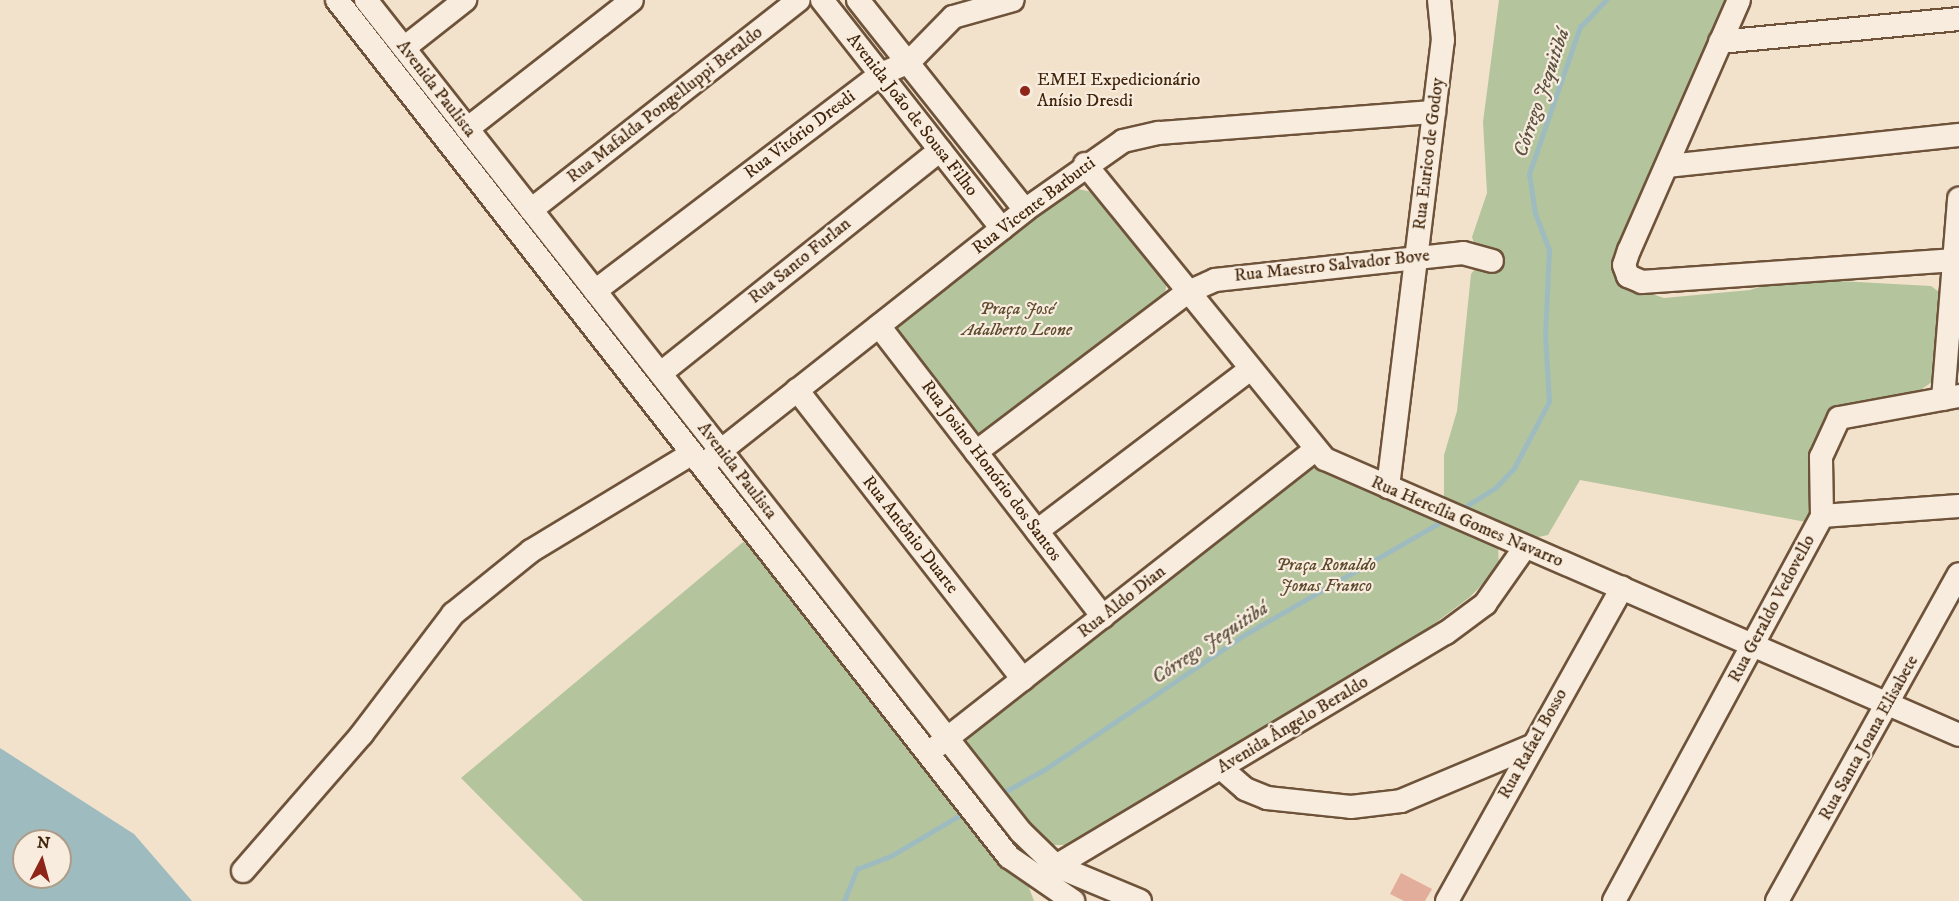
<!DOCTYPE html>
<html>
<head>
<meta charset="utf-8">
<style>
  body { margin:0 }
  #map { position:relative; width:1959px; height:901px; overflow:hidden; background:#f3e2cb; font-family:"IM FELL DW Pica",serif }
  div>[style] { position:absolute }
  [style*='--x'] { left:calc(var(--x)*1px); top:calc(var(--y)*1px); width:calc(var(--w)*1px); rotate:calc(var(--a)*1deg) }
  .green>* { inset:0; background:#b4c49d }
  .water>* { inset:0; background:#9ebcc0 }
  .stream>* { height:4.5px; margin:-2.25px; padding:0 2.25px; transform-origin:2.25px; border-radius:2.25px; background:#9ebcc0 }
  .building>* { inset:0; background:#e2ad9a }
  .roads { filter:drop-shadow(2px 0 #6e533a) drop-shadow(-2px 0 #6e533a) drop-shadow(0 2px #6e533a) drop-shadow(0 -2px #6e533a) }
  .minor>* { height:22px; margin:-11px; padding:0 11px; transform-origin:11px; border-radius:11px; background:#f7ecdd }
  .dots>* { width:16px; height:16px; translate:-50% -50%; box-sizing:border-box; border:3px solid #f7ecdd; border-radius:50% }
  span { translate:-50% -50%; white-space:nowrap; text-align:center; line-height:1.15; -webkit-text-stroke:4.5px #f7ecdd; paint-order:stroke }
  .poi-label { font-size:18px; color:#412309 }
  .left { translate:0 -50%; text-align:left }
  .street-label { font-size:18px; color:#412309 }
  .park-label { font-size:18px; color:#5e4b2e; font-style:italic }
  .water-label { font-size:20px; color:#5d5140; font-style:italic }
  .north { position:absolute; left:12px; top:829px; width:60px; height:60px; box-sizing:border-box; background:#f7ecdd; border:2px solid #ae9c88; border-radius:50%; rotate:6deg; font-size:16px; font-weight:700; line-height:24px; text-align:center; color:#412309 }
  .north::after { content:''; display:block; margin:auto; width:21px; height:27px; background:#8f2418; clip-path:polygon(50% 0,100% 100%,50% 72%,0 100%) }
</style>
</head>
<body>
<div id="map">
  <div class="green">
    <div style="clip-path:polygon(1499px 0,1729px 0,1679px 109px,1628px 286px,1664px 298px,1750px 290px,1778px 281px,1799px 265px,1839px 281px,1931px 286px,1943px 295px,1948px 311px,1932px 382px,1919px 391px,1839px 407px,1813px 512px,1806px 522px,1580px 480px,1548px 535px,1519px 541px,1444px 502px,1444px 455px,1457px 411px,1471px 274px,1480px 263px,1472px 237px,1487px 193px,1483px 122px)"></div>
    <div style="clip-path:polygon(1078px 189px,1097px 193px,1167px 281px,1165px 293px,990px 432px,974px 435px,895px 328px,1062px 195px)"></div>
    <div style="clip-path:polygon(1313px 464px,1498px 545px,1499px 567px,1470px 597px,1422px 633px,1066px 845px,1044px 845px,964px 749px,970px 733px)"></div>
    <div style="clip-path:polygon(754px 533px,1022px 869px,1034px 901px,583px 901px,461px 778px)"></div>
  </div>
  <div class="water">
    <div style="clip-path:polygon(evenodd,0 748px,134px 834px,192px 901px,0 901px,0 748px,24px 841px,60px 841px,60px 877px,24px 877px,24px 841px)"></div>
  </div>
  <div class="stream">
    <div style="--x:1460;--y:510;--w:41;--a:-32.2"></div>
    <div style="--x:1495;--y:488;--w:28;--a:-46"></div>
    <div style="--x:1514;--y:468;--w:75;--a:-62.1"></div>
    <div style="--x:1549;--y:402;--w:67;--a:-93.4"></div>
    <div style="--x:1545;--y:335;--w:85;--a:-87.3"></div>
    <div style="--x:1549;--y:250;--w:39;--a:-111"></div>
    <div style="--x:1535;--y:214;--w:40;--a:-98.5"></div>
    <div style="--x:1529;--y:174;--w:156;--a:-70.9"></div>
    <div style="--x:1580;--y:27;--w:37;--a:-46"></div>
    <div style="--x:999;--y:795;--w:51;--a:-29.1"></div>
    <div style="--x:1044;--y:770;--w:244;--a:-34"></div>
    <div style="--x:1246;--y:634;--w:231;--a:-29.9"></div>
    <div style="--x:844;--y:901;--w:35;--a:-68"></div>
    <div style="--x:857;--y:869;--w:36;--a:-21"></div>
    <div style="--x:891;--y:856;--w:86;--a:-30.7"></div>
  </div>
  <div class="building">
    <div style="clip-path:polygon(1401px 873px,1432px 889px,1425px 901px,1404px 901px,1390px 894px)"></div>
  </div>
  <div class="roads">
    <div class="minor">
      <div style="--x:337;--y:0;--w:1089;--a:51.9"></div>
      <div style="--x:1009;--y:857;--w:78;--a:34.5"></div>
      <div style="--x:366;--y:0;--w:1059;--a:51.79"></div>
      <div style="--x:1021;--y:832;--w:49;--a:44.2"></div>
      <div style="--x:1056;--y:866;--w:91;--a:22.6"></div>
      <div style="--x:822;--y:0;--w:291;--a:51.8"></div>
      <div style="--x:858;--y:0;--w:268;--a:51.5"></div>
      <div style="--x:1739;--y:0;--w:273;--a:113.7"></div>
      <div style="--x:1629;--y:250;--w:16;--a:108"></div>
      <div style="--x:1624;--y:265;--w:12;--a:70"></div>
      <div style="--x:1628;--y:276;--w:15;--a:23"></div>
      <div style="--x:1642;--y:282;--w:314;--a:-4"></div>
      <div style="--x:1720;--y:42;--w:240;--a:-5.5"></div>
      <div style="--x:404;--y:48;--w:78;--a:-38.2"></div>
      <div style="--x:467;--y:129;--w:209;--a:-38"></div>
      <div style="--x:1085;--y:164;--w:380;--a:50.9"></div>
      <div style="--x:1325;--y:459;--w:691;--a:23.52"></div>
      <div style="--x:1668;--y:166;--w:293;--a:-6.1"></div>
      <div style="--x:531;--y:210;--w:340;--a:-38.1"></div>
      <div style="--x:595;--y:291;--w:359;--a:-37.2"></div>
      <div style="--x:881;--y:74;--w:30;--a:-23"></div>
      <div style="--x:909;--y:62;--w:63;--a:-45.6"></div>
      <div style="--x:953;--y:17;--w:62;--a:-15.8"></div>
      <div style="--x:879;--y:326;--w:367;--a:52.4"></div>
      <div style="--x:661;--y:373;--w:357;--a:-38.6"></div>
      <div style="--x:797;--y:390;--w:367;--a:52"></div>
      <div style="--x:1943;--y:399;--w:201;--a:-85.4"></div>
      <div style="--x:976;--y:452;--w:263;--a:-37.1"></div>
      <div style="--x:1186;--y:293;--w:32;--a:-24"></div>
      <div style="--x:1215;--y:280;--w:249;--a:-6.2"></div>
      <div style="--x:1463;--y:253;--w:30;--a:15"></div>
      <div style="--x:709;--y:460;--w:403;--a:-38.3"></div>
      <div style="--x:1025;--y:210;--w:120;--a:-35.1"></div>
      <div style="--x:1123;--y:141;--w:37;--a:-13"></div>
      <div style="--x:1159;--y:133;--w:276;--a:-4.4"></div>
      <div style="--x:1388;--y:487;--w:450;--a:-83"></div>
      <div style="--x:1443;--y:40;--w:40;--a:-95.7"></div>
      <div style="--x:1822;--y:516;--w:137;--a:-4.2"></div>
      <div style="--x:1037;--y:531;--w:266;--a:-37.2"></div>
      <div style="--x:936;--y:747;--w:482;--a:-38.1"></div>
      <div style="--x:1221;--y:768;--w:32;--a:41"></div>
      <div style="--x:1245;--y:789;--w:24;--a:22"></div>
      <div style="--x:1267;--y:798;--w:84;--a:6.1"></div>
      <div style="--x:1351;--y:807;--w:50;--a:-6.8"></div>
      <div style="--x:1401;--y:801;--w:142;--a:-22.8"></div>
      <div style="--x:243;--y:871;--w:181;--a:-49"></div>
      <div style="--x:362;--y:734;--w:151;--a:-52.8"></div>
      <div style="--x:453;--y:614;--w:100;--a:-38.9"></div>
      <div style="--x:531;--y:551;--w:187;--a:-31.2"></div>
      <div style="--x:1050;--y:875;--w:11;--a:-56"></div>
      <div style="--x:1056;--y:866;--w:454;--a:-30.9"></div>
      <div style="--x:1446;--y:633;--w:49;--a:-36.6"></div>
      <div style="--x:1485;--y:604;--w:70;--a:-54.9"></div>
      <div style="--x:1447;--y:901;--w:359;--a:-60.8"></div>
      <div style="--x:1614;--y:901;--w:438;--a:-61.6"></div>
      <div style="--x:1822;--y:516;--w:59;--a:-91"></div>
      <div style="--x:1821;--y:457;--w:43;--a:-65.2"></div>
      <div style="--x:1839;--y:418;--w:122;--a:-10.4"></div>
      <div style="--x:1777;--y:901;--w:374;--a:-60.9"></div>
    </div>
  </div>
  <div class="dots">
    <div style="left:1025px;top:91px;background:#8f2418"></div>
  </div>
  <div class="poi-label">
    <span class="left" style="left:1037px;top:91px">EMEI Expedicionário<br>Anísio Dresdi</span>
  </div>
  <div class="street-label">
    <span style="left:436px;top:89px;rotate:52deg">Avenida Paulista</span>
    <span style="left:665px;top:105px;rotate:-38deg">Rua Mafalda Pongelluppi Beraldo</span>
    <span style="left:912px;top:115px;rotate:52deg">Avenida João de Sousa Filho</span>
    <span style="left:800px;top:135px;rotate:-37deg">Rua Vitório Dresdi</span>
    <span style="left:1429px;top:154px;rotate:-83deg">Rua Eurico de Godoy</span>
    <span style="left:1034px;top:206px;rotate:-37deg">Rua Vicente Barbutti</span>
    <span style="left:800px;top:261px;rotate:-39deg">Rua Santo Furlan</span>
    <span style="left:1332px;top:266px;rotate:-6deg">Rua Maestro Salvador Bove</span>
    <span style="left:737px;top:471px;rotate:52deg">Avenida Paulista</span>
    <span style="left:991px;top:471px;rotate:53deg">Rua Josino Honório dos Santos</span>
    <span style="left:1467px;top:522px;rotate:23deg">Rua Hercília Gomes Navarro</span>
    <span style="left:910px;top:535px;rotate:52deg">Rua Antônio Duarte</span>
    <span style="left:1122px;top:602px;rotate:-38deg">Rua Aldo Dian</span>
    <span style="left:1772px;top:609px;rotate:-62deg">Rua Geraldo Vedovello</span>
    <span style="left:1293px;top:725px;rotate:-31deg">Avenida Ângelo Beraldo</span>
    <span style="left:1869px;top:738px;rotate:-61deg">Rua Santa Joana Elisabete</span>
    <span style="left:1533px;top:744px;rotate:-61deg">Rua Rafael Bosso</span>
  </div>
  <div class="park-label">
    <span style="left:1017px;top:320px">Praça José<br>Adalberto Leone</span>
    <span style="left:1326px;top:576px">Praça Ronaldo<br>Jonas Franco</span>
  </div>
  <div class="water-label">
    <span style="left:1542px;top:93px;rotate:-71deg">Córrego Jequitibá</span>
    <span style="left:1210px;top:643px;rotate:-33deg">Córrego Jequitibá</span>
  </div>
  <div class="north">N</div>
</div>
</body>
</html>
